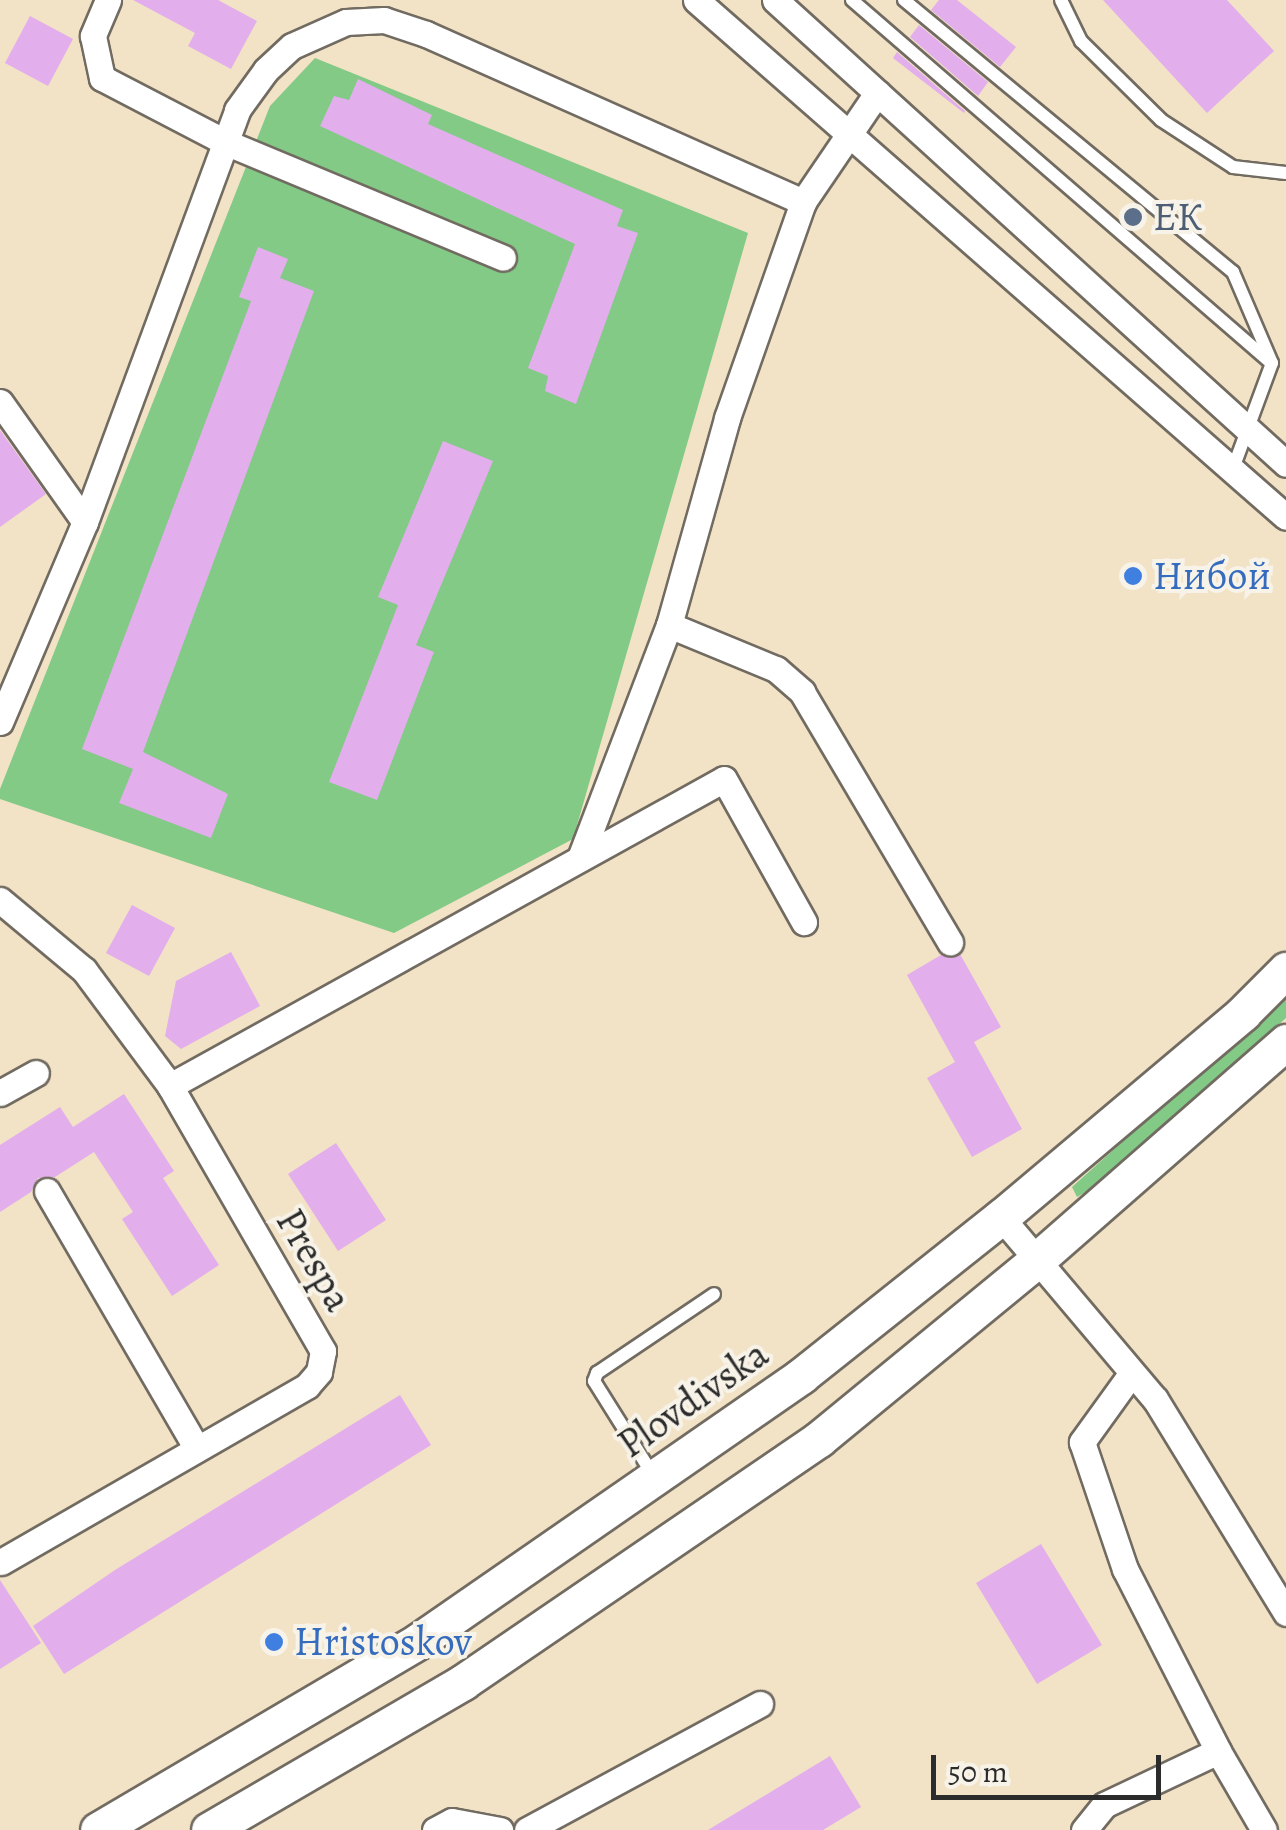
<!DOCTYPE html>
<html>
<head>
<meta charset="utf-8">
<style>
  body { margin:0 }
  #map { position:relative; width:1286px; height:1830px; overflow:hidden; background:#f2e2c6; font-family:Alegreya,serif }
  div>[style] { position:absolute }
  [style*='--x'] { left:calc(var(--x)*1px); top:calc(var(--y)*1px); width:calc(var(--w)*1px); rotate:calc(var(--a)*1deg) }
  .green>* { inset:0; background:#82ca86 }
  .building>* { inset:0; background:#e2aeec }
  .roads { filter:drop-shadow(2px 0 #716b61) drop-shadow(-2px 0 #716b61) drop-shadow(0 2px #716b61) drop-shadow(0 -2px #716b61) }
  .lane>* { height:12px; margin:-6px; padding:0 6px; transform-origin:6px; border-radius:6px; background:#fff }
  .street>* { height:25px; margin:-12.5px; padding:0 12.5px; transform-origin:12.5px; border-radius:12.5px; background:#fff }
  .secondary>* { height:35px; margin:-17.5px; padding:0 17.5px; transform-origin:17.5px; border-radius:17.5px; background:#fff }
  .dots>* { width:28px; height:28px; translate:-50% -50%; box-sizing:border-box; border:5px solid #f7f3e8; border-radius:50% }
  span { translate:-50% -50%; white-space:nowrap; text-align:center; line-height:1.15; -webkit-text-stroke:8px #f7f3e8; paint-order:stroke }
  .service-label { font-size:40px; color:#4e5e75 }
  .left { translate:0 -50%; text-align:left }
  .shop-label { font-size:40px; color:#366cbe }
  .street-label { font-size:40px; color:#2b2b2b }
  .scale { position:absolute; left:931px; top:1755px; width:230px; height:45px; box-sizing:border-box; border:5px solid #2b2b2b; border-top:0; padding-left:12px; font-size:30px; line-height:35px; white-space:nowrap; color:#2b2b2b; -webkit-text-stroke:8px #f7f3e8; paint-order:stroke }
</style>
</head>
<body>
<div id="map">
  <div class="green">
    <div style="clip-path:polygon(315px 58px,748px 233px,573px 839px,394px 933px,0 799px,0 789px,270px 106px)"></div>
    <div style="clip-path:polygon(1286px 995px,1286px 1018px,1104px 1181px,1077px 1197px,1072px 1187px)"></div>
  </div>
  <div class="building">
    <div style="clip-path:polygon(133px 0,218px 0,257px 21px,231px 69px,188px 46px,195px 33px)"></div>
    <div style="clip-path:polygon(939px 0,957px 0,1016px 47px,1000px 67px,931px 10px)"></div>
    <div style="clip-path:polygon(1103px 0,1227px 0,1274px 51px,1207px 113px)"></div>
    <div style="clip-path:polygon(30px 16px,73px 39px,48px 86px,5px 63px)"></div>
    <div style="clip-path:polygon(919px 25px,988px 82px,978px 96px,910px 37px)"></div>
    <div style="clip-path:polygon(897px 52px,965px 111px,964px 113px,893px 58px)"></div>
    <div style="clip-path:polygon(358px 79px,432px 115px,428px 124px,623px 210px,617px 226px,638px 233px,576px 404px,545px 391px,548px 376px,528px 368px,575px 244px,320px 126px,334px 96px,349px 100px)"></div>
    <div style="clip-path:polygon(258px 247px,288px 259px,280px 278px,314px 291px,143px 752px,228px 794px,211px 838px,119px 803px,133px 769px,82px 749px,251px 301px,239px 297px)"></div>
    <div style="clip-path:polygon(0 430px,46px 494px,0 527px)"></div>
    <div style="clip-path:polygon(443px 441px,493px 461px,416px 645px,434px 652px,377px 800px,329px 782px,398px 605px,378px 597px)"></div>
    <div style="clip-path:polygon(132px 905px,175px 928px,149px 976px,106px 953px)"></div>
    <div style="clip-path:polygon(231px 952px,260px 1006px,181px 1049px,165px 1036px,176px 981px)"></div>
    <div style="clip-path:polygon(960px 954px,1001px 1027px,974px 1042px,1022px 1129px,972px 1157px,927px 1078px,955px 1062px,907px 975px,941px 955px)"></div>
    <div style="clip-path:polygon(124px 1094px,174px 1171px,163px 1178px,219px 1265px,172px 1296px,122px 1219px,133px 1212px,94px 1152px,55px 1177px,38px 1178px,31px 1192px,0 1212px,0 1145px,60px 1107px,73px 1127px)"></div>
    <div style="clip-path:polygon(336px 1143px,386px 1220px,338px 1251px,288px 1174px)"></div>
    <div style="clip-path:polygon(400px 1395px,431px 1445px,64px 1674px,33px 1626px,115px 1570px)"></div>
    <div style="clip-path:polygon(1041px 1544px,1102px 1645px,1037px 1684px,976px 1583px)"></div>
    <div style="clip-path:polygon(0 1580px,41px 1643px,0 1669px)"></div>
    <div style="clip-path:polygon(830px 1756px,861px 1807px,823px 1830px,708px 1830px)"></div>
  </div>
  <div class="roads">
    <div class="lane">
      <div style="--x:852;--y:0;--w:553;--a:40.89"></div>
      <div style="--x:904;--y:0;--w:427;--a:39.6"></div>
      <div style="--x:1233;--y:272;--w:99;--a:66.8"></div>
      <div style="--x:1272;--y:363;--w:115;--a:110.3"></div>
      <div style="--x:1061;--y:0;--w:46;--a:64"></div>
      <div style="--x:1081;--y:41;--w:112;--a:44.6"></div>
      <div style="--x:1161;--y:120;--w:86;--a:33.1"></div>
      <div style="--x:1233;--y:167;--w:53;--a:6.5"></div>
      <div style="--x:653;--y:1475;--w:111;--a:-122.1"></div>
      <div style="--x:594;--y:1381;--w:9;--a:-69"></div>
      <div style="--x:597;--y:1373;--w:141;--a:-34"></div>
    </div>
    <div class="street">
      <div style="--x:108;--y:0;--w:39;--a:113"></div>
      <div style="--x:93;--y:36;--w:43;--a:77.9"></div>
      <div style="--x:102;--y:78;--w:139;--a:27.5"></div>
      <div style="--x:225;--y:142;--w:301;--a:22.6"></div>
      <div style="--x:696;--y:0;--w:784;--a:41.23"></div>
      <div style="--x:775;--y:0;--w:690;--a:42.24"></div>
      <div style="--x:0;--y:402;--w:147;--a:54.7"></div>
      <div style="--x:669;--y:625;--w:116;--a:22.4"></div>
      <div style="--x:776;--y:669;--w:35;--a:41"></div>
      <div style="--x:802;--y:692;--w:291;--a:59.4"></div>
      <div style="--x:0;--y:722;--w:217;--a:-67"></div>
      <div style="--x:85;--y:522;--w:439;--a:-69.7"></div>
      <div style="--x:237;--y:110;--w:49;--a:-54.1"></div>
      <div style="--x:266;--y:70;--w:35;--a:-43"></div>
      <div style="--x:292;--y:46;--w:59;--a:-24"></div>
      <div style="--x:346;--y:22;--w:38;--a:-3"></div>
      <div style="--x:384;--y:20;--w:44;--a:18.4"></div>
      <div style="--x:426;--y:34;--w:413;--a:24"></div>
      <div style="--x:580;--y:858;--w:249;--a:-69.1"></div>
      <div style="--x:669;--y:625;--w:215;--a:-74.3"></div>
      <div style="--x:727;--y:418;--w:229;--a:-70.6"></div>
      <div style="--x:803;--y:202;--w:132;--a:-55.8"></div>
      <div style="--x:0;--y:900;--w:109;--a:39.8"></div>
      <div style="--x:84;--y:970;--w:144;--a:53.4"></div>
      <div style="--x:170;--y:1086;--w:306;--a:60"></div>
      <div style="--x:323;--y:1351;--w:21;--a:101"></div>
      <div style="--x:319;--y:1372;--w:18;--a:131"></div>
      <div style="--x:307;--y:1386;--w:353;--a:150.1"></div>
      <div style="--x:170;--y:1086;--w:633;--a:-28.99"></div>
      <div style="--x:724;--y:779;--w:164;--a:60.8"></div>
      <div style="--x:0;--y:1093;--w:41;--a:-29.1"></div>
      <div style="--x:47;--y:1191;--w:298;--a:59.8"></div>
      <div style="--x:1001;--y:1217;--w:238;--a:49.8"></div>
      <div style="--x:1155;--y:1399;--w:251;--a:58.5"></div>
      <div style="--x:1131;--y:1374;--w:84;--a:125.8"></div>
      <div style="--x:1082;--y:1442;--w:134;--a:71.3"></div>
      <div style="--x:1125;--y:1569;--w:204;--a:62.9"></div>
      <div style="--x:1218;--y:1751;--w:91;--a:59.8"></div>
      <div style="--x:435;--y:1830;--w:19;--a:-28"></div>
      <div style="--x:452;--y:1821;--w:49;--a:10.6"></div>
      <div style="--x:527;--y:1830;--w:265;--a:-28.4"></div>
      <div style="--x:1084;--y:1830;--w:32;--a:-51"></div>
      <div style="--x:1104;--y:1805;--w:126;--a:-25.3"></div>
    </div>
    <div class="secondary">
      <div style="--x:98;--y:1830;--w:374;--a:-30.5"></div>
      <div style="--x:420;--y:1640;--w:464;--a:-34.7"></div>
      <div style="--x:801;--y:1376;--w:256;--a:-38.5"></div>
      <div style="--x:1001;--y:1217;--w:317;--a:-40.1"></div>
      <div style="--x:1243;--y:1013;--w:61;--a:-45"></div>
      <div style="--x:209;--y:1830;--w:294;--a:-30.2"></div>
      <div style="--x:463;--y:1682;--w:431;--a:-34.3"></div>
      <div style="--x:819;--y:1439;--w:282;--a:-39.4"></div>
      <div style="--x:1037;--y:1260;--w:331;--a:-41.2"></div>
    </div>
  </div>
  <div class="dots">
    <div style="left:1133px;top:217px;background:#5c6f8a"></div>
    <div style="left:1133px;top:576px;background:#3f7fe0"></div>
    <div style="left:274px;top:1642px;background:#3f7fe0"></div>
  </div>
  <div class="service-label">
    <span class="left" style="left:1153px;top:217px">ЕК</span>
  </div>
  <div class="shop-label">
    <span class="left" style="left:1153px;top:576px">Нибой</span>
    <span class="left" style="left:294px;top:1642px">Hristoskov</span>
  </div>
  <div class="street-label">
    <span style="left:314px;top:1260px;rotate:60deg">Prespa</span>
    <span style="left:693px;top:1399px;rotate:-35deg">Plovdivska</span>
  </div>
  <div class="scale">50 m</div>
</div>
</body>
</html>
